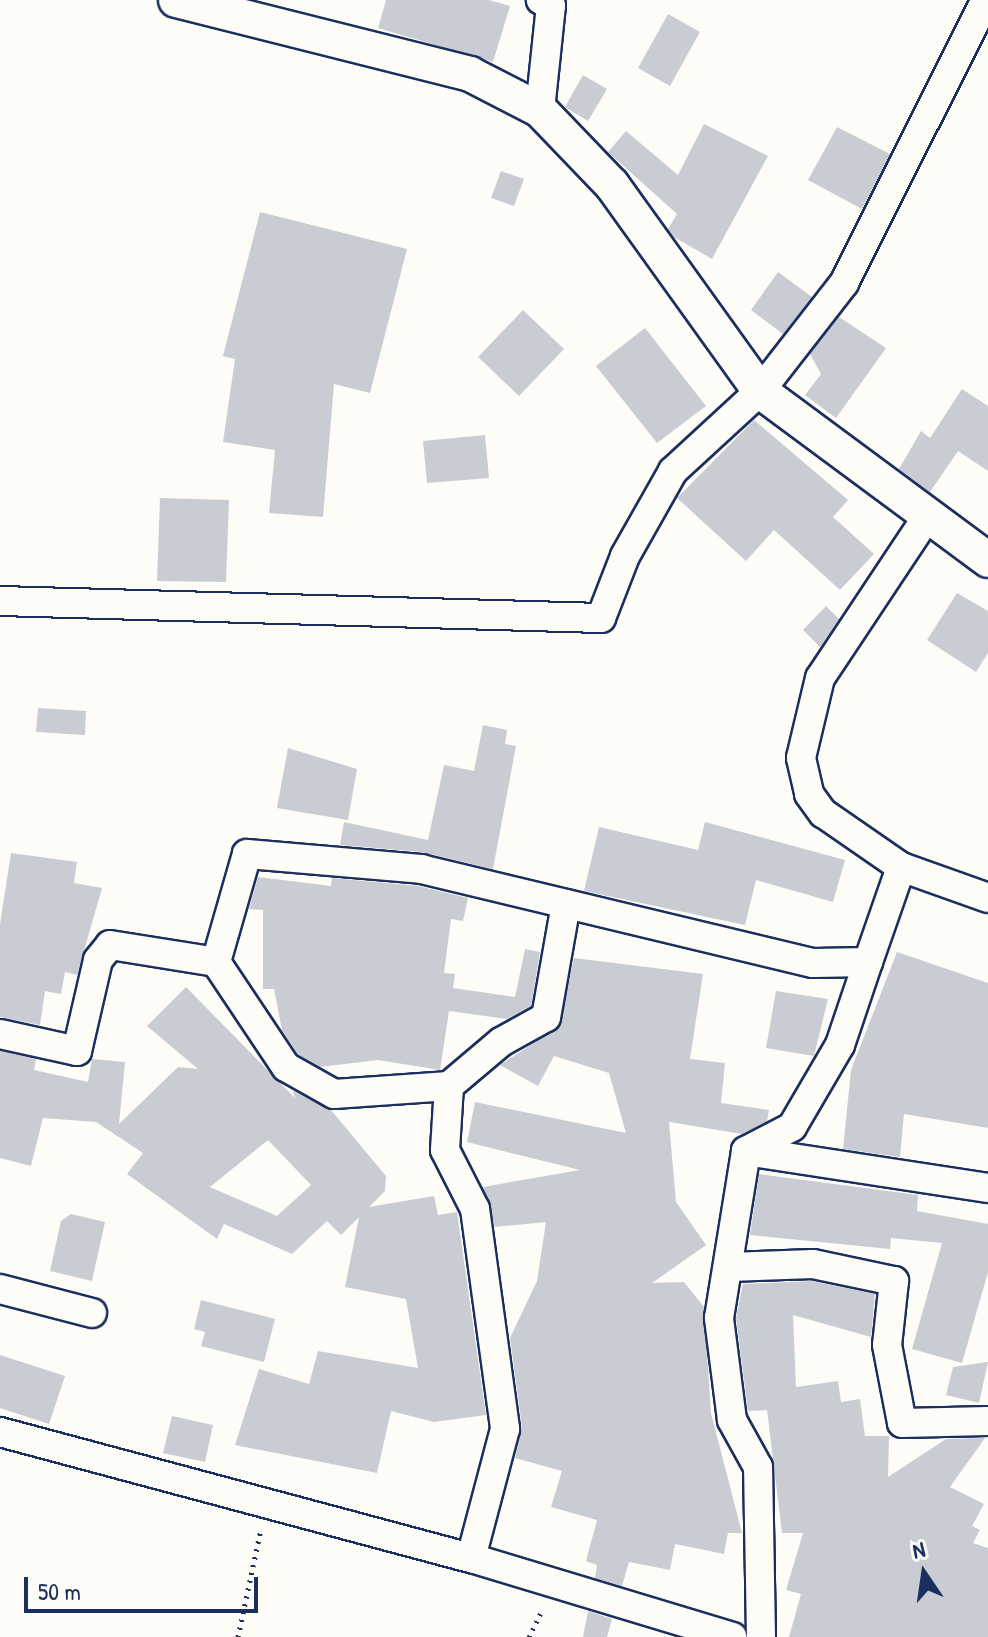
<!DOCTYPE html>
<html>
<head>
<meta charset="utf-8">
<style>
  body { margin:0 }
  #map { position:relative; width:988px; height:1637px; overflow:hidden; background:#fdfcf7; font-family:"Patrick Hand",sans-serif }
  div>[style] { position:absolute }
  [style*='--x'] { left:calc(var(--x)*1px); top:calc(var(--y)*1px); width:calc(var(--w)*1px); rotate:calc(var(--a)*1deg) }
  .building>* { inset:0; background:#c9ccd3 }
  .path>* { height:5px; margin-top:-2.5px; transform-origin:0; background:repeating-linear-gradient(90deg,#1b2f5e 0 2px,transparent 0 8px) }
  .roads { filter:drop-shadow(2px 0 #1b2f5e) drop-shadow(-2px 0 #1b2f5e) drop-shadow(0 2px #1b2f5e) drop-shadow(0 -2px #1b2f5e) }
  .minor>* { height:28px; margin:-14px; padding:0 14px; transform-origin:14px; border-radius:14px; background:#fdfcf7 }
  .tertiary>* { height:34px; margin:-17px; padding:0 17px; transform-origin:17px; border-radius:17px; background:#fdfcf7 }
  span { translate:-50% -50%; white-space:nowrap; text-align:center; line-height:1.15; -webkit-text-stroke:6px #fdfcf7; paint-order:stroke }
  .north { position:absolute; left:884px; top:1533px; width:80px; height:80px; -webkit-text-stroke:6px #fdfcf7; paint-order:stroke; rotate:347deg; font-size:22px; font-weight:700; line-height:32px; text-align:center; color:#1b2f5e }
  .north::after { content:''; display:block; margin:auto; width:28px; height:36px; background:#1b2f5e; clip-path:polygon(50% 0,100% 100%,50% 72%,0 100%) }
  .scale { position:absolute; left:24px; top:1577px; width:234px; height:36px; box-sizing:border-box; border:4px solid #1b2f5e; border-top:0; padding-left:10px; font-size:24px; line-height:28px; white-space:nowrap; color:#1b2f5e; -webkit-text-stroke:6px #fdfcf7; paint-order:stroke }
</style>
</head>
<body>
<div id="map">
  <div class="building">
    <div style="clip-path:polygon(386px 0,489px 0,510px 6px,493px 62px,378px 28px)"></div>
    <div style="clip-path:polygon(668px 14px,700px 32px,670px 86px,638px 68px)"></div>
    <div style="clip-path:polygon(583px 75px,607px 89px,588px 121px,565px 107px)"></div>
    <div style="clip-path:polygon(704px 124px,768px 156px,712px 259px,674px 237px,668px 229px,677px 214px,608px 152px,626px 131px,678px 175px)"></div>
    <div style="clip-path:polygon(837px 127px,890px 154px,862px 209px,808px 180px)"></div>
    <div style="clip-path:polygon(501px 171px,524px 179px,514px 206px,491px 198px)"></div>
    <div style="clip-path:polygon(260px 212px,407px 249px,370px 393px,334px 384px,323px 517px,269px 513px,275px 450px,223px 442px,235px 359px,223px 356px)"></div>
    <div style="clip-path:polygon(778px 272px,812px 297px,783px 334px,751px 310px)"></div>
    <div style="clip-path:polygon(523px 310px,564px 349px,519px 396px,478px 357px)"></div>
    <div style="clip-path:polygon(839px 317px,886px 348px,836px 418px,805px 395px,821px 374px,810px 354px)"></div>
    <div style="clip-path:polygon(645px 328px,706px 406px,657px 443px,596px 366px)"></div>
    <div style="clip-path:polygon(962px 389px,988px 406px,988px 471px,958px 451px,930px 492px,899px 469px,921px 431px,930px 438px)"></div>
    <div style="clip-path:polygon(754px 420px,848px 500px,833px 517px,874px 554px,840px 590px,774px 530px,746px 561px,677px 498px)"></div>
    <div style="clip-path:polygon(485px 435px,489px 478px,427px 483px,423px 441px)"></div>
    <div style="clip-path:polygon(160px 498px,229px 500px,226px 582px,157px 581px)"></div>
    <div style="clip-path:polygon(957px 593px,988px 611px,988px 653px,976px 672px,927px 640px)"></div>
    <div style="clip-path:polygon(826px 606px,839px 619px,820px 647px,803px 630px)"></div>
    <div style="clip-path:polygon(38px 708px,86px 711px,85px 735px,36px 732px)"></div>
    <div style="clip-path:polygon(483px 725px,507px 730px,505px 744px,516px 746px,493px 869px,422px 852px,340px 845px,344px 822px,428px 840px,444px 765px,474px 771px)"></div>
    <div style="clip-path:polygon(288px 748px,357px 769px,348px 820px,277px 808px)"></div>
    <div style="clip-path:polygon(705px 822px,845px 860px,833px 902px,756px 880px,745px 925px,584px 891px,599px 827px,698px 850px)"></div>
    <div style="clip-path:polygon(11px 853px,77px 862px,74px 883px,102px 888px,77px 975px,65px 972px,61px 994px,45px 991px,40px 1025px,0 1017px,0 924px)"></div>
    <div style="clip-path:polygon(258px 877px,331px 886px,332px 878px,418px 886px,468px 898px,463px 921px,451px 919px,444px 973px,455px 974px,453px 988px,515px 997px,525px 949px,540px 952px,531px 1006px,507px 1019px,449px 1011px,440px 1070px,378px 1060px,320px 1067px,298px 1054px,282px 1030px,274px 989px,263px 989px,263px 910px,249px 909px)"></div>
    <div style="clip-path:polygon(897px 952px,988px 983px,988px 1128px,904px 1114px,900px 1157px,843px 1149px,851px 1070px)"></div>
    <div style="clip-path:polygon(574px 958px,703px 974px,690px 1059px,725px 1063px,721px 1103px,769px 1110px,767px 1121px,742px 1134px,669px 1122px,676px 1202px,706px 1245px,652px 1283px,684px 1282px,704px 1307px,711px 1413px,742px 1533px,728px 1533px,724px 1554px,675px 1544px,670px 1570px,629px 1562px,622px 1586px,595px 1578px,597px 1565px,586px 1561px,597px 1520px,551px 1507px,562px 1471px,515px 1458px,522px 1427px,510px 1338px,537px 1281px,546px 1222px,495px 1227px,483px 1187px,580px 1170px,467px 1142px,475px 1102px,626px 1133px,609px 1073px,554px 1056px,538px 1086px,500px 1065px,560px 1026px)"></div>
    <div style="clip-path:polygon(evenodd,186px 987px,295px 1098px,293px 1091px,331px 1110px,386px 1176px,385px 1191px,369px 1207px,434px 1196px,438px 1215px,457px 1212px,486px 1415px,434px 1422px,391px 1411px,377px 1473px,235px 1445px,259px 1369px,309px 1384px,318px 1351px,418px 1368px,406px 1299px,345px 1287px,359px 1217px,341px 1235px,327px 1221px,292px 1254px,224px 1224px,217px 1239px,127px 1174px,143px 1153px,96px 1122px,43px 1118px,31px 1166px,0 1158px,0 1051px,36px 1059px,34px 1070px,88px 1082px,92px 1059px,125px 1062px,119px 1124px,178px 1067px,198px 1069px,147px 1026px,186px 987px,268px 1140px,311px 1185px,277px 1216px,210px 1187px,268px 1140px)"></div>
    <div style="clip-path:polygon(776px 991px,828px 999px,814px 1056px,766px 1048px)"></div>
    <div style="clip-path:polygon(759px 1174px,918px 1195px,917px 1211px,988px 1224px,988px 1272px,962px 1363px,912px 1349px,942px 1243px,891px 1238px,890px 1249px,750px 1235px)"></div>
    <div style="clip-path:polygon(71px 1214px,105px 1222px,92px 1281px,50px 1271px,61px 1221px)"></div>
    <div style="clip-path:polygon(812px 1281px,875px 1294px,871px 1337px,793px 1315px,796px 1387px,838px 1381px,841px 1402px,860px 1399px,865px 1436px,889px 1436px,888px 1477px,946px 1439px,985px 1438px,950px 1487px,984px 1504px,972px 1526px,980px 1530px,973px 1543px,988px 1548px,988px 1637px,789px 1637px,801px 1594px,786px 1590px,803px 1533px,782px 1533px,767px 1410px,748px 1411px,736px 1318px,743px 1284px)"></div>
    <div style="clip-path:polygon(201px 1300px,275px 1319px,264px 1362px,201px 1346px,205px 1332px,194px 1329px)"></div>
    <div style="clip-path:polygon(0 1355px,65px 1376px,49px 1424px,0 1408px)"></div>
    <div style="clip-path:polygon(988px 1362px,979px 1403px,946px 1395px,953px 1367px)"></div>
    <div style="clip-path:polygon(172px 1416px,213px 1425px,205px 1462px,163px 1453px)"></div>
    <div style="clip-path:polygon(588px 1611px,612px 1619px,607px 1637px,583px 1637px)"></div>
  </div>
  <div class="path">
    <div style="--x:238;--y:1637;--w:110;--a:-78"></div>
    <div style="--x:529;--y:1637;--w:30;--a:-64"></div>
  </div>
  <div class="roads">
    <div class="minor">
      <div style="--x:540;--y:110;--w:105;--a:-84"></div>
      <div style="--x:551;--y:6;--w:12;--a:-149"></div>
      <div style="--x:927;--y:517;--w:193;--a:123.6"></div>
      <div style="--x:820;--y:678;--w:82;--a:103.4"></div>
      <div style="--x:801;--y:758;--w:37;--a:77"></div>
      <div style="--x:809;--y:794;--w:24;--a:54"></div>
      <div style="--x:823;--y:813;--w:95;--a:34.7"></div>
      <div style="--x:901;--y:867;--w:92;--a:19.6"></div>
      <div style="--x:0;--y:601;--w:601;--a:1.62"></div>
      <div style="--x:601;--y:618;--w:66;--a:-68.8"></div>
      <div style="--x:625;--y:556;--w:98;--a:-60.5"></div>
      <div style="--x:673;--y:471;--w:118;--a:-42.6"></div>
      <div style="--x:760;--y:391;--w:137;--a:-52.1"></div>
      <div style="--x:844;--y:283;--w:317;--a:-63.4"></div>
      <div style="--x:566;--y:904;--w:115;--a:100"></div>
      <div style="--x:546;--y:1017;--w:51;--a:150.9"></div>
      <div style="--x:501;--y:1042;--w:68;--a:139.8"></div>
      <div style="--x:449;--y:1086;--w:115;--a:176"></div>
      <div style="--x:334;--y:1094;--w:55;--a:-150.6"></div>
      <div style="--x:286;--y:1067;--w:126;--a:-123.7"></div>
      <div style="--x:216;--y:962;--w:112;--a:-74"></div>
      <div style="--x:247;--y:854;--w:175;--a:4.9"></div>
      <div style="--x:421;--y:869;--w:403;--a:13.5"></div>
      <div style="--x:813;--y:963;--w:55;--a:-1"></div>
      <div style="--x:868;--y:962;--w:101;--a:-70.8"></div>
      <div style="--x:0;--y:1034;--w:79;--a:12.4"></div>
      <div style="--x:77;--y:1051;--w:93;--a:-77"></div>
      <div style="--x:98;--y:960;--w:19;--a:-51"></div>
      <div style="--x:110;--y:945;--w:107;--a:9.1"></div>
      <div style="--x:449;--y:1086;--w:64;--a:93.6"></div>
      <div style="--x:445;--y:1150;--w:66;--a:63"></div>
      <div style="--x:475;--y:1209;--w:222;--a:82.2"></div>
      <div style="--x:505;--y:1429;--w:133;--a:104.8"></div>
      <div style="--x:746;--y:1151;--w:245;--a:8.7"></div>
      <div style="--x:729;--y:1267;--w:84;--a:-2"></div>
      <div style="--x:813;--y:1264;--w:83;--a:11.9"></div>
      <div style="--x:894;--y:1281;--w:64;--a:96.2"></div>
      <div style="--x:887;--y:1345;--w:79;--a:79.1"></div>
      <div style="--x:902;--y:1423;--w:86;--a:-1.3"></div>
      <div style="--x:0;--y:1289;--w:95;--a:14.6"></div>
      <div style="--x:0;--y:1432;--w:488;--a:15"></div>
      <div style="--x:471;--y:1558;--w:273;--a:16.8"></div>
      <div style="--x:761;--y:1637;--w:170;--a:-91"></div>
      <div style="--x:758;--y:1467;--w:54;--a:-119"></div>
      <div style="--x:732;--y:1420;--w:103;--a:-97.3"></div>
      <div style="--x:719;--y:1318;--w:169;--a:-80.8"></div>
      <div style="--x:746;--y:1151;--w:52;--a:-27.6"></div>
      <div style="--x:792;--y:1127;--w:95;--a:-59.7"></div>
      <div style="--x:840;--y:1045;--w:88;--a:-71.4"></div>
    </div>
    <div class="tertiary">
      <div style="--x:176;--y:0;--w:303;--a:14.1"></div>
      <div style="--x:470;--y:74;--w:79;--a:27.2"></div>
      <div style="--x:540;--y:110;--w:104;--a:46.2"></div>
      <div style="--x:612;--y:185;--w:254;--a:54.3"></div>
      <div style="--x:760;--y:391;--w:284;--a:36.5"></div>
    </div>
  </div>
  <div class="north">N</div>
  <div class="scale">50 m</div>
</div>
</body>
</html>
